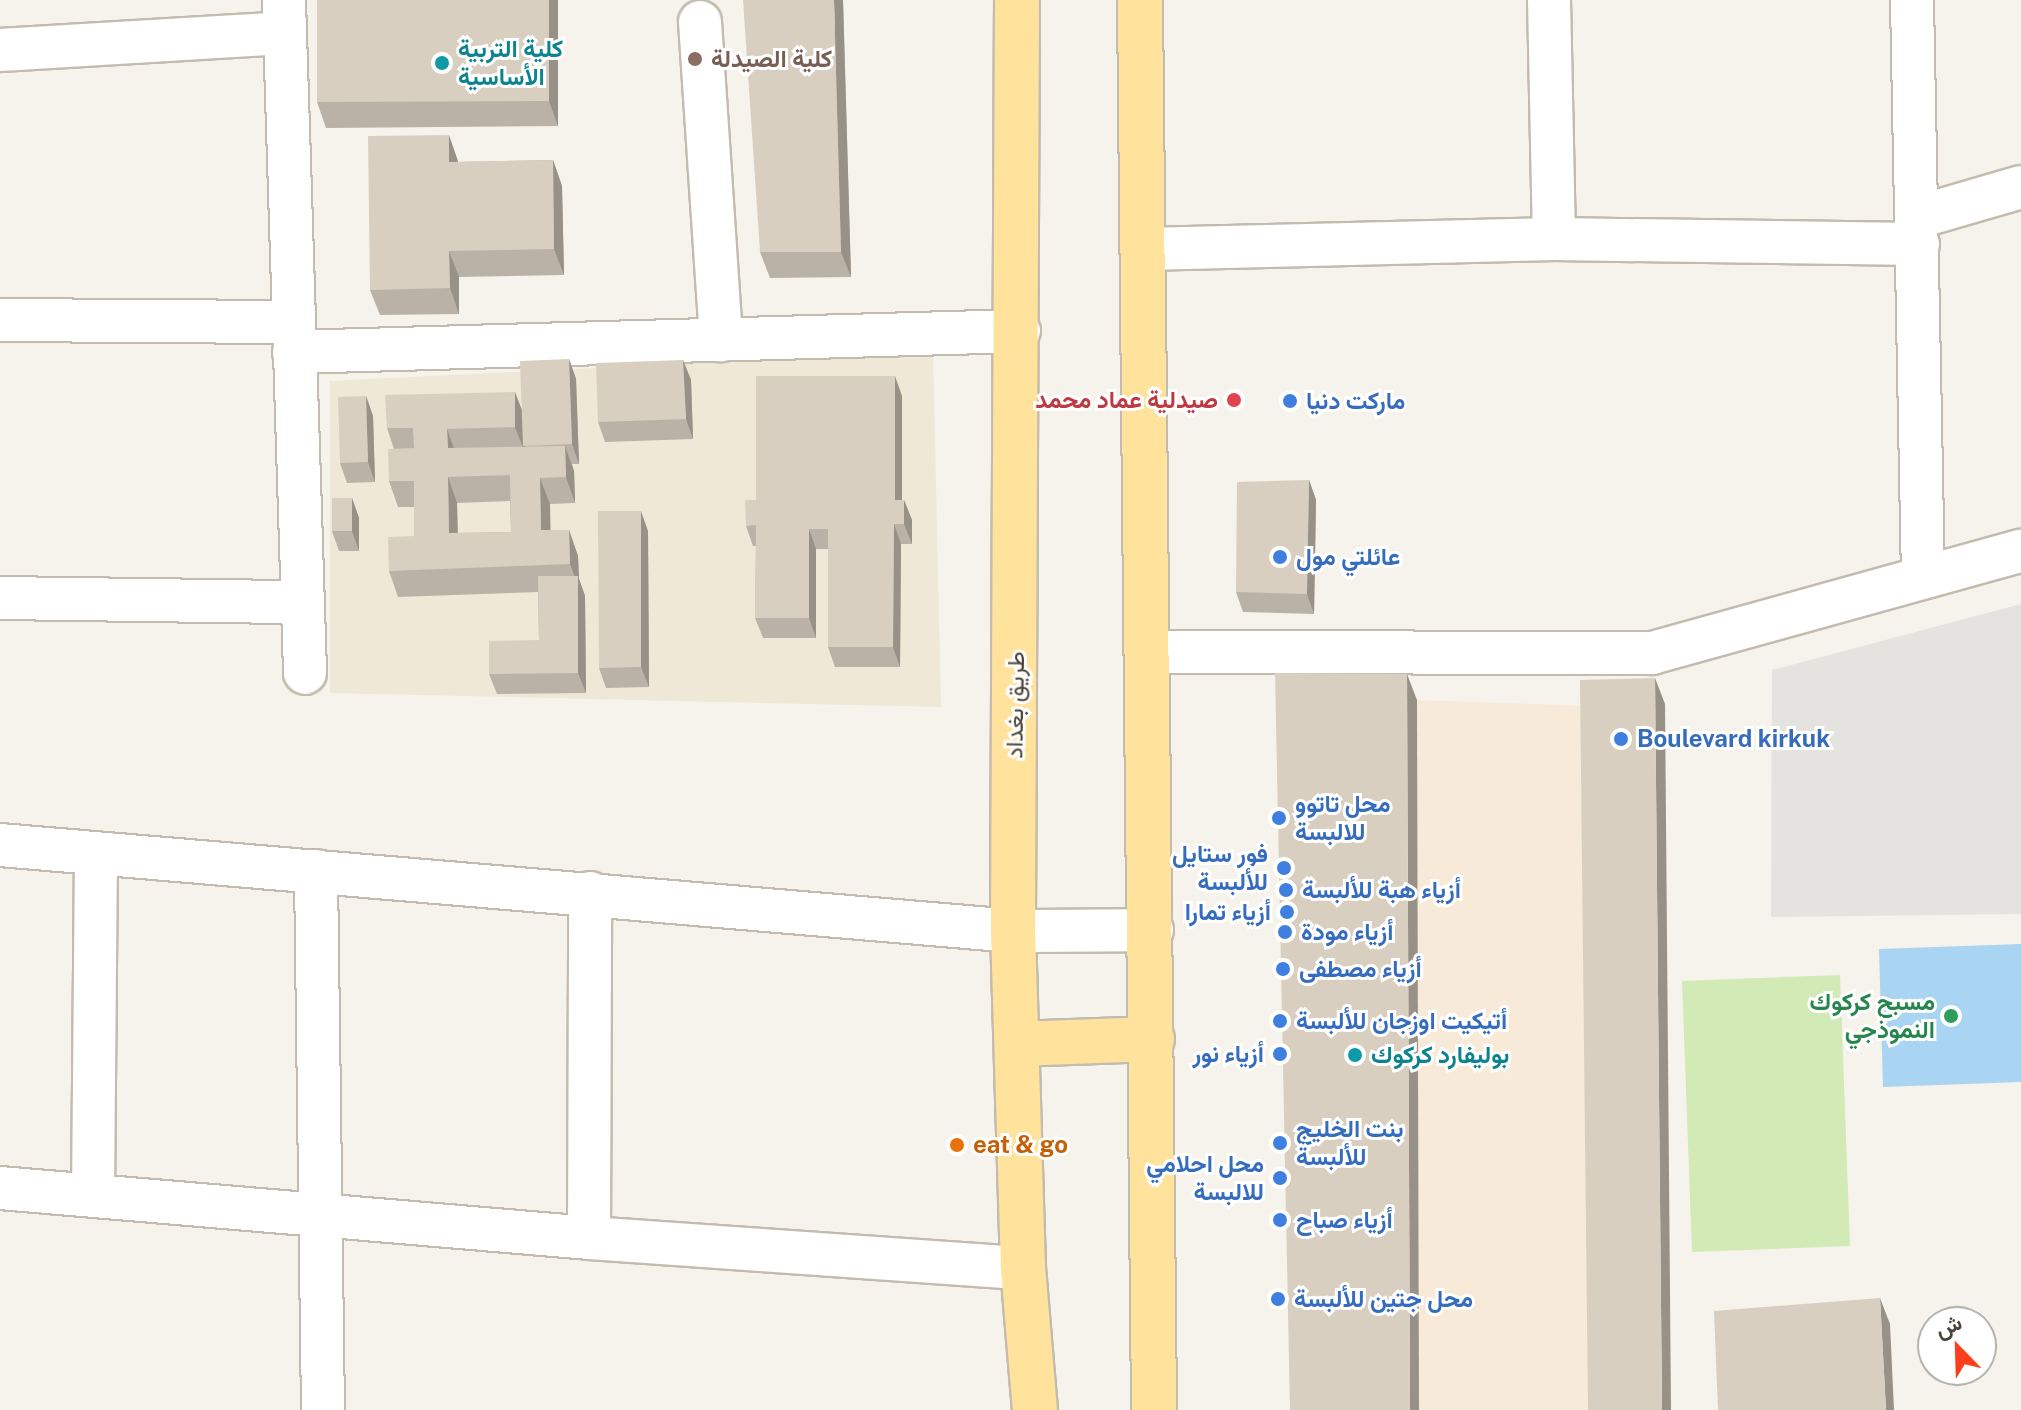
<!DOCTYPE html>
<html>
<head>
<meta charset="utf-8">
<style>
  body { margin:0 }
  #map { position:relative; width:2021px; height:1410px; overflow:hidden; background:#f6f3ec; font-family:"Public Sans",Vazirmatn,sans-serif }
  div>[style] { position:absolute }
  [style*='--x'] { left:calc(var(--x)*1px); top:calc(var(--y)*1px); width:calc(var(--w)*1px); rotate:calc(var(--a)*1deg) }
  .commercial>* { inset:0; background:#f7ead8 }
  .education>* { inset:0; background:#efe8d6 }
  .green>* { inset:0; background:#d2eab5 }
  .parking>* { inset:0; background:#e5e3e0 }
  .water>* { inset:0; background:#a9d4f2 }
  .roads { filter:drop-shadow(2px 0 #c2bbae) drop-shadow(-2px 0 #c2bbae) drop-shadow(0 2px #c2bbae) drop-shadow(0 -2px #c2bbae) }
  .street>* { height:42px; margin:-21px; padding:0 21px; transform-origin:21px; border-radius:21px; background:#fff }
  .primary>* { height:44px; margin:-22px; padding:0 22px; transform-origin:22px; border-radius:22px; background:#ffe39c }
  .wall>* { inset:0; background:#bab2a6 }
  .shaded-wall>* { inset:0; background:#979187 }
  .building>* { inset:0; background:#d8cfc1 }
  .dots>* { width:22px; height:22px; translate:-50% -50%; box-sizing:border-box; border:4px solid #fff; border-radius:50% }
  span { translate:-50% -50%; white-space:nowrap; text-align:center; line-height:1.15; -webkit-text-stroke:6px #fff; paint-order:stroke }
  .culture-label { font-size:24px; color:#0d838f; font-weight:700 }
  .left { translate:0 -50%; text-align:left }
  .education-label { font-size:24px; color:#785e54; font-weight:700 }
  .health-label { font-size:24px; color:#be3a42; font-weight:700 }
  .right { translate:-100% -50%; text-align:right }
  .shop-label { font-size:24px; color:#366cbe; font-weight:700 }
  .street-label { font-size:24px; color:#4b4439 }
  .leisure-label { font-size:24px; color:#27864d; font-weight:700 }
  .food-label { font-size:24px; color:#c56008; font-weight:700 }
  .north { position:absolute; left:1917px; top:1306px; width:80px; height:80px; box-sizing:border-box; background:#fff; border:2px solid #b7b4b0; border-radius:50%; rotate:337deg; font-size:22px; font-weight:700; line-height:32px; text-align:center; color:#4b4439 }
  .north::after { content:''; display:block; margin:auto; width:28px; height:36px; background:#fc3f1d; clip-path:polygon(50% 0,100% 100%,50% 72%,0 100%) }
</style>
</head>
<body>
<div id="map">
  <div class="commercial">
    <div style="clip-path:polygon(1417px 700px,1589px 706px,1597px 1410px,1419px 1410px)"></div>
  </div>
  <div class="education">
    <div style="clip-path:polygon(933px 351px,941px 707px,330px 693px,330px 381px)"></div>
  </div>
  <div class="green">
    <div style="clip-path:polygon(1840px 975px,1850px 1246px,1692px 1252px,1682px 981px)"></div>
  </div>
  <div class="parking">
    <div style="clip-path:polygon(2021px 604px,2021px 914px,1771px 917px,1772px 670px)"></div>
  </div>
  <div class="water">
    <div style="clip-path:polygon(2021px 944px,2021px 1082px,1883px 1087px,1879px 949px)"></div>
  </div>
  <div class="roads">
    <div class="street">
      <div style="--x:284;--y:0;--w:673;--a:88.21"></div>
      <div style="--x:1549;--y:0;--w:239;--a:88.8"></div>
      <div style="--x:1912;--y:0;--w:577;--a:88.91"></div>
      <div style="--x:700;--y:22;--w:319;--a:86.2"></div>
      <div style="--x:0;--y:50;--w:284;--a:-3.4"></div>
      <div style="--x:1918;--y:217;--w:107;--a:-16.2"></div>
      <div style="--x:1145;--y:249;--w:409;--a:-1.4"></div>
      <div style="--x:1554;--y:239;--w:364;--a:0.8"></div>
      <div style="--x:0;--y:320;--w:294;--a:0.4"></div>
      <div style="--x:294;--y:352;--w:725;--a:-1.66"></div>
      <div style="--x:0;--y:598;--w:303;--a:0.8"></div>
      <div style="--x:1150;--y:652;--w:502;--a:0.11"></div>
      <div style="--x:1652;--y:653;--w:383;--a:-15.5"></div>
      <div style="--x:0;--y:845;--w:1017;--a:4.85"></div>
      <div style="--x:1013;--y:931;--w:139;--a:-0.4"></div>
      <div style="--x:316;--y:871;--w:539;--a:89.26"></div>
      <div style="--x:0;--y:1188;--w:591;--a:4.85"></div>
      <div style="--x:589;--y:1238;--w:435;--a:4"></div>
      <div style="--x:93;--y:1196;--w:343;--a:-89.5"></div>
      <div style="--x:589;--y:1238;--w:345;--a:-89.8"></div>
    </div>
    <div class="primary">
      <div style="--x:1017;--y:0;--w:931;--a:90.25"></div>
      <div style="--x:1013;--y:931;--w:337;--a:88.3"></div>
      <div style="--x:1023;--y:1268;--w:143;--a:85.2"></div>
      <div style="--x:1140;--y:0;--w:1410;--a:89.43"></div>
      <div style="--x:1017;--y:1044;--w:135;--a:-2.1"></div>
    </div>
  </div>
  <div class="wall">
    <div style="clip-path:polygon(317px 0,558px 0,558px 126px,326px 128px,317px 102px)"></div>
    <div style="clip-path:polygon(843px 0,851px 277px,770px 278px,760px 252px)"></div>
    <div style="clip-path:polygon(553px 160px,562px 186px,564px 275px,459px 277px,459px 314px,380px 315px,370px 290px,458px 162px)"></div>
    <div style="clip-path:polygon(evenodd,569px 359px,576px 379px,579px 464px,572px 464px,574px 471px,575px 503px,550px 504px,550px 530px,569px 530px,578px 556px,579px 579px,585px 596px,586px 693px,497px 694px,489px 674px,539px 640px,538px 592px,398px 597px,389px 571px,414px 536px,414px 507px,398px 507px,389px 481px,394px 449px,387px 428px,515px 392px,521px 409px,569px 359px,510px 501px,511px 532px,458px 533px,457px 503px,510px 501px)"></div>
    <div style="clip-path:polygon(683px 360px,691px 380px,693px 439px,605px 442px,598px 422px)"></div>
    <div style="clip-path:polygon(366px 396px,373px 416px,375px 482px,347px 483px,340px 463px)"></div>
    <div style="clip-path:polygon(902px 396px,902px 500px,904px 500px,912px 520px,912px 544px,901px 544px,900px 667px,835px 667px,828px 647px,828px 549px,816px 549px,816px 638px,763px 638px,755px 618px,756px 546px,753px 546px,746px 526px)"></div>
    <div style="clip-path:polygon(1309px 480px,1316px 500px,1314px 614px,1243px 612px,1236px 592px)"></div>
    <div style="clip-path:polygon(352px 498px,359px 518px,359px 551px,339px 551px,332px 531px)"></div>
    <div style="clip-path:polygon(648px 531px,649px 687px,606px 688px,599px 668px)"></div>
  </div>
  <div class="shaded-wall">
    <div style="clip-path:polygon(549px 0,558px 0,558px 126px,549px 101px)"></div>
    <div style="clip-path:polygon(834px 0,843px 0,851px 277px,841px 252px)"></div>
    <div style="clip-path:polygon(449px 135px,458px 161px,458px 188px,449px 162px)"></div>
    <div style="clip-path:polygon(553px 160px,562px 186px,564px 275px,554px 249px)"></div>
    <div style="clip-path:polygon(449px 251px,459px 277px,459px 314px,450px 288px)"></div>
    <div style="clip-path:polygon(569px 359px,576px 379px,579px 464px,572px 444px)"></div>
    <div style="clip-path:polygon(683px 360px,691px 380px,693px 439px,686px 419px)"></div>
    <div style="clip-path:polygon(895px 376px,902px 396px,902px 520px,895px 500px)"></div>
    <div style="clip-path:polygon(515px 392px,525px 418px,525px 453px,515px 427px)"></div>
    <div style="clip-path:polygon(366px 396px,373px 416px,375px 482px,368px 462px)"></div>
    <div style="clip-path:polygon(447px 429px,456px 454px,448px 448px)"></div>
    <div style="clip-path:polygon(565px 446px,574px 471px,575px 503px,566px 477px)"></div>
    <div style="clip-path:polygon(448px 477px,457px 503px,458px 559px,449px 533px)"></div>
    <div style="clip-path:polygon(540px 478px,550px 504px,551px 556px,541px 530px)"></div>
    <div style="clip-path:polygon(1309px 480px,1316px 500px,1314px 614px,1307px 594px)"></div>
    <div style="clip-path:polygon(352px 498px,359px 518px,359px 551px,352px 531px)"></div>
    <div style="clip-path:polygon(904px 500px,912px 520px,912px 544px,904px 524px)"></div>
    <div style="clip-path:polygon(641px 511px,648px 531px,649px 687px,641px 667px)"></div>
    <div style="clip-path:polygon(894px 524px,901px 544px,900px 667px,893px 647px)"></div>
    <div style="clip-path:polygon(809px 529px,816px 549px,816px 638px,809px 618px)"></div>
    <div style="clip-path:polygon(569px 530px,578px 556px,579px 579px,585px 596px,586px 693px,578px 673px,578px 586px,570px 564px)"></div>
    <div style="clip-path:polygon(1407px 674px,1417px 700px,1419px 1410px,1410px 1410px)"></div>
    <div style="clip-path:polygon(1655px 678px,1665px 704px,1671px 1410px,1662px 1410px)"></div>
    <div style="clip-path:polygon(1880px 1298px,1890px 1324px,1894px 1410px,1886px 1410px)"></div>
  </div>
  <div class="building">
    <div style="clip-path:polygon(317px 0,549px 0,549px 101px,317px 102px)"></div>
    <div style="clip-path:polygon(743px 0,834px 0,841px 252px,760px 252px)"></div>
    <div style="clip-path:polygon(449px 135px,449px 162px,553px 160px,554px 249px,449px 251px,450px 288px,370px 290px,368px 136px)"></div>
    <div style="clip-path:polygon(569px 359px,572px 444px,523px 446px,520px 361px)"></div>
    <div style="clip-path:polygon(683px 360px,686px 419px,598px 422px,596px 363px)"></div>
    <div style="clip-path:polygon(756px 376px,895px 376px,895px 500px,904px 500px,904px 524px,894px 524px,893px 647px,828px 647px,828px 529px,809px 529px,809px 618px,755px 618px,756px 525px,746px 526px,745px 500px,756px 500px)"></div>
    <div style="clip-path:polygon(evenodd,515px 392px,515px 427px,447px 429px,448px 448px,565px 446px,566px 477px,540px 478px,541px 530px,569px 530px,570px 564px,389px 571px,388px 537px,414px 536px,414px 481px,389px 481px,388px 449px,414px 448px,413px 428px,387px 428px,385px 395px,515px 392px,510px 475px,511px 532px,449px 533px,448px 477px,510px 475px)"></div>
    <div style="clip-path:polygon(366px 396px,368px 462px,340px 463px,338px 397px)"></div>
    <div style="clip-path:polygon(1309px 480px,1307px 594px,1236px 592px,1237px 482px)"></div>
    <div style="clip-path:polygon(332px 498px,352px 498px,352px 531px,332px 531px)"></div>
    <div style="clip-path:polygon(598px 511px,641px 511px,641px 667px,599px 668px)"></div>
    <div style="clip-path:polygon(538px 576px,578px 576px,578px 673px,489px 674px,489px 641px,539px 640px)"></div>
    <div style="clip-path:polygon(1275px 673px,1407px 674px,1410px 1410px,1290px 1410px)"></div>
    <div style="clip-path:polygon(1655px 678px,1662px 1410px,1588px 1410px,1580px 680px)"></div>
    <div style="clip-path:polygon(1880px 1298px,1886px 1410px,1718px 1410px,1714px 1311px)"></div>
  </div>
  <div class="dots">
    <div style="left:695px;top:59px;background:#8d6e63"></div>
    <div style="left:442px;top:63px;background:#0f9aa8"></div>
    <div style="left:1234px;top:400px;background:#e0444e"></div>
    <div style="left:1290px;top:401px;background:#3f7fe0"></div>
    <div style="left:1280px;top:557px;background:#3f7fe0"></div>
    <div style="left:1621px;top:739px;background:#3f7fe0"></div>
    <div style="left:1279px;top:818px;background:#3f7fe0"></div>
    <div style="left:1284px;top:868px;background:#3f7fe0"></div>
    <div style="left:1286px;top:890px;background:#3f7fe0"></div>
    <div style="left:1287px;top:912px;background:#3f7fe0"></div>
    <div style="left:1285px;top:932px;background:#3f7fe0"></div>
    <div style="left:1283px;top:969px;background:#3f7fe0"></div>
    <div style="left:1951px;top:1016px;background:#2e9e5b"></div>
    <div style="left:1280px;top:1021px;background:#3f7fe0"></div>
    <div style="left:1280px;top:1054px;background:#3f7fe0"></div>
    <div style="left:1355px;top:1055px;background:#0f9aa8"></div>
    <div style="left:1280px;top:1143px;background:#3f7fe0"></div>
    <div style="left:957px;top:1145px;background:#e8710a"></div>
    <div style="left:1280px;top:1178px;background:#3f7fe0"></div>
    <div style="left:1280px;top:1220px;background:#3f7fe0"></div>
    <div style="left:1278px;top:1299px;background:#3f7fe0"></div>
  </div>
  <div class="culture-label">
    <span class="left" style="left:458px;top:63px">كلية التربية<br>الأساسية</span>
    <span class="left" style="left:1371px;top:1055px">بوليفارد كركوك</span>
  </div>
  <div class="education-label">
    <span class="left" style="left:711px;top:59px">كلية الصيدلة</span>
  </div>
  <div class="health-label">
    <span class="right" style="left:1218px;top:400px">صيدلية عماد محمد</span>
  </div>
  <div class="shop-label">
    <span class="left" style="left:1306px;top:401px">ماركت دنيا</span>
    <span class="left" style="left:1296px;top:557px">عائلتي مول</span>
    <span class="left" style="left:1637px;top:739px">Boulevard kirkuk</span>
    <span class="left" style="left:1295px;top:818px">محل تاتوو<br>للالبسة</span>
    <span class="right" style="left:1268px;top:868px">فور ستايل<br>للألبسة</span>
    <span class="left" style="left:1302px;top:890px">أزياء هبة للألبسة</span>
    <span class="right" style="left:1271px;top:912px">أزياء تمارا</span>
    <span class="left" style="left:1301px;top:932px">أزياء مودة</span>
    <span class="left" style="left:1299px;top:969px">أزياء مصطفى</span>
    <span class="left" style="left:1296px;top:1021px">أتيكيت اوزجان للألبسة</span>
    <span class="right" style="left:1264px;top:1054px">أزياء نور</span>
    <span class="left" style="left:1296px;top:1143px">بنت الخليج<br>للألبسة</span>
    <span class="right" style="left:1264px;top:1178px">محل احلامي<br>للالبسة</span>
    <span class="left" style="left:1296px;top:1220px">أزياء صباح</span>
    <span class="left" style="left:1294px;top:1299px">محل جتين للألبسة</span>
  </div>
  <div class="street-label">
    <span style="left:1015px;top:705px;rotate:-89deg">طريق بغداد</span>
  </div>
  <div class="leisure-label">
    <span class="right" style="left:1935px;top:1016px">مسبح كركوك<br>النموذجي</span>
  </div>
  <div class="food-label">
    <span class="left" style="left:973px;top:1145px">eat &amp; go</span>
  </div>
  <div class="north">ش</div>
</div>
</body>
</html>
